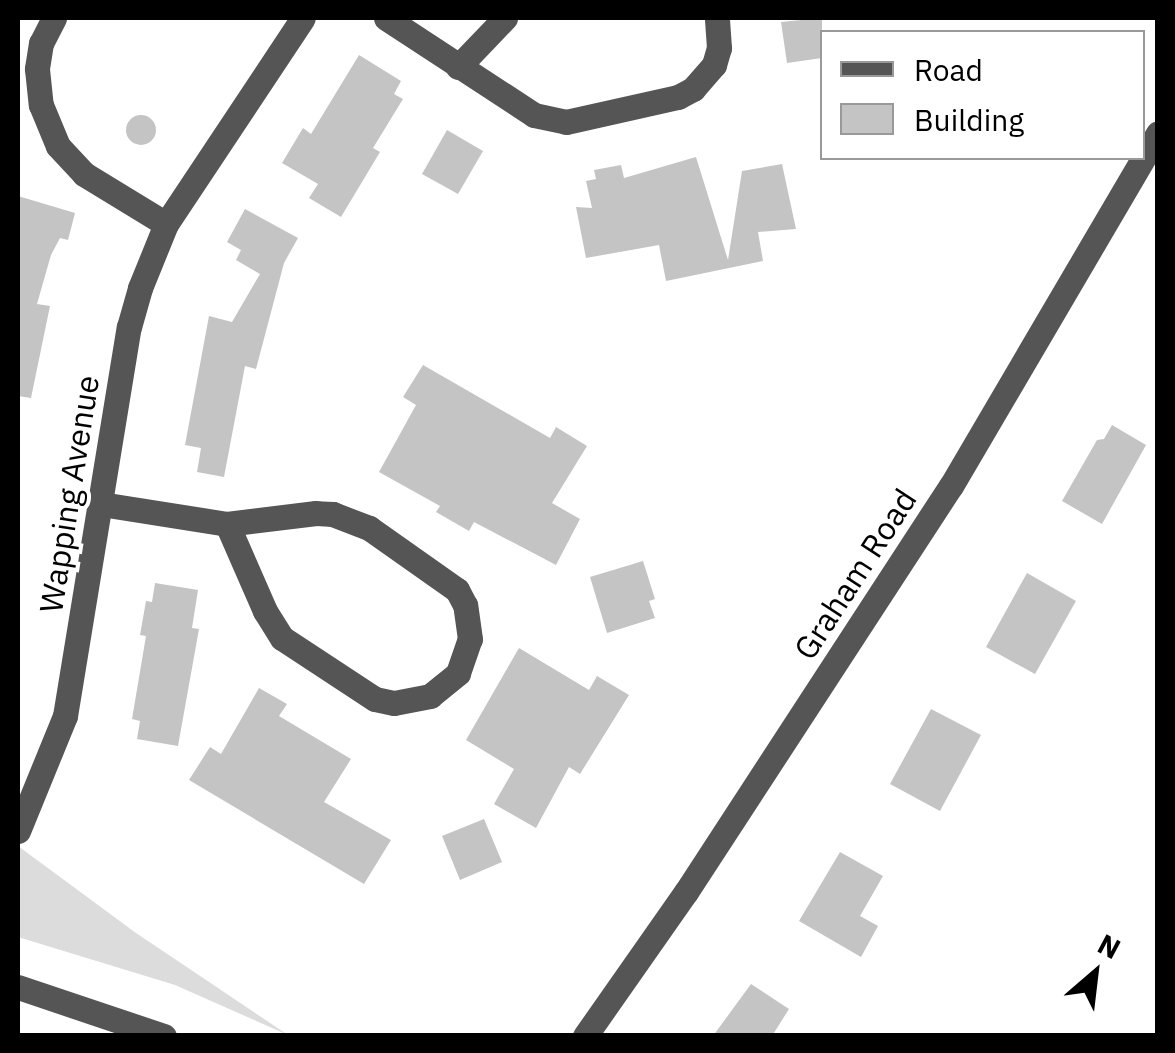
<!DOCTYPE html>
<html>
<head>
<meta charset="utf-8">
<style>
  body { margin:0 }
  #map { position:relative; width:1175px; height:1053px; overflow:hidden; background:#fff; font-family:"IBM Plex Sans",sans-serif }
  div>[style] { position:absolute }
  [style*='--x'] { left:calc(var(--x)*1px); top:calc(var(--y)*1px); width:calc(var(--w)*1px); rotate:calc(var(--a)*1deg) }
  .green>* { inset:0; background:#dcdcdc }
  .building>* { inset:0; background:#c4c4c4 }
  .round { border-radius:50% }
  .minor>* { height:25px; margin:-12.5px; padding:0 12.5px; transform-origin:12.5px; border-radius:12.5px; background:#555 }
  span { translate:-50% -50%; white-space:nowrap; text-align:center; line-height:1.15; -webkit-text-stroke:8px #fff; paint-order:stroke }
  .street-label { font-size:32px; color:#000 }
  .frame { position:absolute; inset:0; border:20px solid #000; pointer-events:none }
  .legend { position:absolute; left:820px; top:30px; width:325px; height:130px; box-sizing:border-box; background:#fff; border:2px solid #999; margin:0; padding:12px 18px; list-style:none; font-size:30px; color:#000 }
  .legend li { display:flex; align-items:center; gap:20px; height:50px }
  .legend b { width:50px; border:2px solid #999 }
  .north { position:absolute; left:1045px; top:923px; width:100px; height:100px; -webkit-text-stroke:8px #fff; paint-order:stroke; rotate:28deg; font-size:28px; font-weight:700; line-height:40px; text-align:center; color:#000 }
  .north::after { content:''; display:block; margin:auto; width:35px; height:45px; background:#000; clip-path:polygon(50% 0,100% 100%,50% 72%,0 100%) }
</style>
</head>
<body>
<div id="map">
  <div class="green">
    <div style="clip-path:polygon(18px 846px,136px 933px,288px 1035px,175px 985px,18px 937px)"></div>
  </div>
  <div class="building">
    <div style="clip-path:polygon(822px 18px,822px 58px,787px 63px,781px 22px)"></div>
    <div style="clip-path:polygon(359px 55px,401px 81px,394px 94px,403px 99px,373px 148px,380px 152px,341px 217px,309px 198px,318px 184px,282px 163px,303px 128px,311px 134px)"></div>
    <div class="round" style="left:126px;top:115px;width:30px;height:30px"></div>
    <div style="clip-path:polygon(447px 130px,483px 151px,458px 194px,422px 174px)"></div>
    <div style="clip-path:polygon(696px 157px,728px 260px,742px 171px,782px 164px,796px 229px,758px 232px,763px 261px,666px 281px,659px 245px,586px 258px,576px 207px,592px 208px,586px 181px,596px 179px,594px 170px,621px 165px,624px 178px)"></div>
    <div style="clip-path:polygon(18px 196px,75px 213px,68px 240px,60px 238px,51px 255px,37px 304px,50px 306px,31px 398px,18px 396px)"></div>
    <div style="clip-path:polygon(245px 209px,298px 238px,284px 263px,256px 369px,245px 366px,224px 477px,197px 472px,201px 448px,185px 445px,209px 316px,232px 322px,260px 274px,236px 260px,241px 250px,227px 242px)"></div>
    <div style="clip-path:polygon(423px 365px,550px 438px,556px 427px,587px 446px,552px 503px,580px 519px,556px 565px,474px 522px,469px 531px,436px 512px,440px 506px,379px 472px,416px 405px,403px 397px)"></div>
    <div style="clip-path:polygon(1112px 425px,1146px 445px,1102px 524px,1062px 501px,1097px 440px,1104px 439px)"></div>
    <div style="clip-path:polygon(643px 561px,655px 599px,649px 601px,655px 618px,607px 633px,590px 577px)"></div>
    <div style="clip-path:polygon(1027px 573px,1076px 601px,1035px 674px,986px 647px)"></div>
    <div style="clip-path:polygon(155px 583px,198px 590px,192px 628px,199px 629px,178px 746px,137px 739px,140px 721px,132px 719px,146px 636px,140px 635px,146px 601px,152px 602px)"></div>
    <div style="clip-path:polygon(519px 648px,589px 690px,597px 676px,629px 695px,580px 774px,569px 767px,536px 828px,494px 804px,514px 769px,466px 740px)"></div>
    <div style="clip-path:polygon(259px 688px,287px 704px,279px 716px,351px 759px,324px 802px,391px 840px,364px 884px,189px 780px,210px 747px,221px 754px)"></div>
    <div style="clip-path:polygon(931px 709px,981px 735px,940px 811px,890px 784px)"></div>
    <div style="clip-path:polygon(484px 819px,502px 862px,460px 880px,442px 836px)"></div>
    <div style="clip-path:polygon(840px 852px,883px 876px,860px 916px,878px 926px,861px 957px,799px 921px)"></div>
    <div style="clip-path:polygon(751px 984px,789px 1009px,772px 1036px,713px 1036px)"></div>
  </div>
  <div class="minor">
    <div style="--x:54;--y:18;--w:28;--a:117"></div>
    <div style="--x:41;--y:43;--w:26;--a:99"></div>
    <div style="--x:37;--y:69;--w:36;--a:84"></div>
    <div style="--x:41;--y:105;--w:44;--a:67.5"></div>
    <div style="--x:58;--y:146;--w:38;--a:47"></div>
    <div style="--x:84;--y:174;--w:96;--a:31.4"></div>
    <div style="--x:386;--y:18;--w:177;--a:33.2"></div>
    <div style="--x:534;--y:115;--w:33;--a:12"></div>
    <div style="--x:566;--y:122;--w:115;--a:-12.6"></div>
    <div style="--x:678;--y:97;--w:17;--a:-28"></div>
    <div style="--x:693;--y:89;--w:32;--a:-49"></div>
    <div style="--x:714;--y:65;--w:18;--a:-74"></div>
    <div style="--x:719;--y:48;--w:30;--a:-94"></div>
    <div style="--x:458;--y:67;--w:68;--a:-46.2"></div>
    <div style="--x:101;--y:504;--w:128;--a:9"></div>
    <div style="--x:227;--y:524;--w:95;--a:66.4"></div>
    <div style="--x:265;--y:611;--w:32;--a:58"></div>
    <div style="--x:282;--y:638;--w:111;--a:33.3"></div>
    <div style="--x:375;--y:699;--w:19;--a:12"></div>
    <div style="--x:394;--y:703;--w:37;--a:-11"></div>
    <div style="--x:430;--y:696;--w:36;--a:-39"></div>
    <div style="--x:458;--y:673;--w:36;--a:-71"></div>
    <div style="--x:470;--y:639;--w:34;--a:-98"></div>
    <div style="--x:465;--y:605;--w:17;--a:-118"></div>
    <div style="--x:457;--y:590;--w:108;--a:-144.8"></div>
    <div style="--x:369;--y:528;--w:39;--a:-159"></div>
    <div style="--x:333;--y:514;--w:17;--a:-177"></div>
    <div style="--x:316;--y:513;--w:90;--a:173"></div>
    <div style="--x:18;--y:831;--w:124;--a:-67.8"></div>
    <div style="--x:65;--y:716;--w:394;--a:-80.7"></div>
    <div style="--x:129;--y:327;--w:41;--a:-74.2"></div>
    <div style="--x:140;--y:288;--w:69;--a:-67.9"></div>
    <div style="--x:166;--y:224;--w:247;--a:-56.4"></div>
    <div style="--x:18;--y:987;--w:154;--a:18.6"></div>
    <div style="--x:585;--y:1036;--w:176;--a:-55"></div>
    <div style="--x:686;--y:892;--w:485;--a:-56.9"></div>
    <div style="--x:951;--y:486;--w:409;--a:-59.6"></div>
  </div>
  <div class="street-label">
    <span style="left:69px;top:494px;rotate:-81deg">Wapping Avenue</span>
    <span style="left:855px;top:574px;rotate:-57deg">Graham Road</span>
  </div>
  <div class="frame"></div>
  <ul class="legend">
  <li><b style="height:12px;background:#555"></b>Road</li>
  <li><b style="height:28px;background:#c4c4c4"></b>Building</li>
  </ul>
  <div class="north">N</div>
</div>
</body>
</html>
